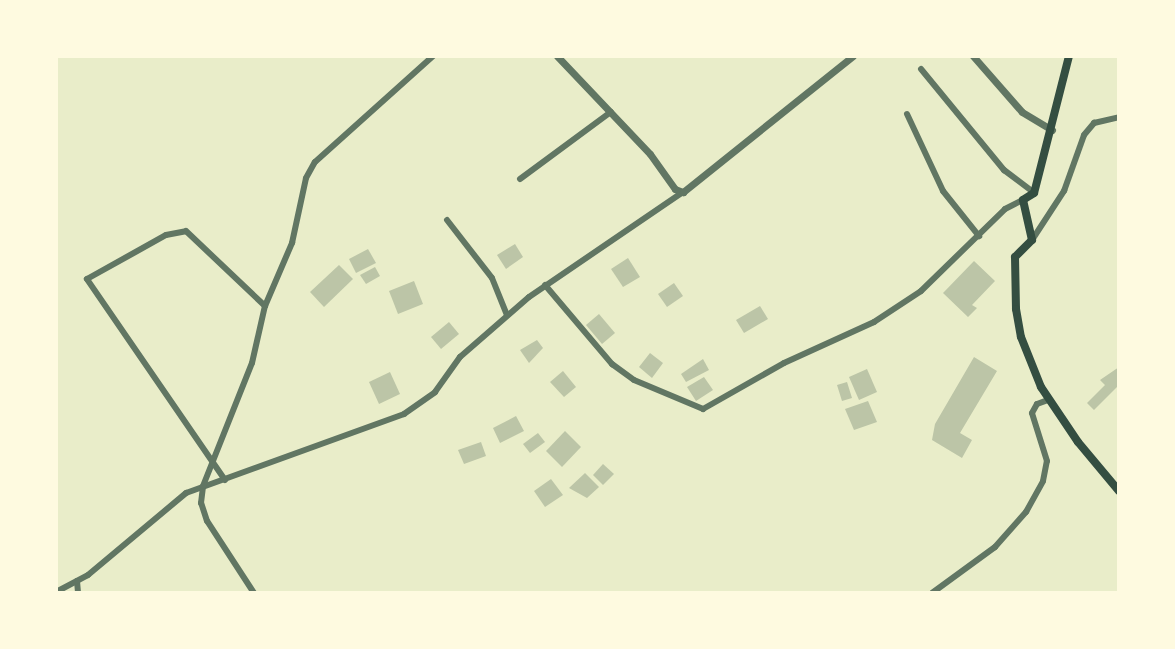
<!DOCTYPE html>
<html>
<head>
<meta charset="utf-8">
<style>
  body { margin:0 }
  #map { position:relative; width:1175px; height:649px; overflow:hidden; background:#e9edc9; font-family:Karla,sans-serif }
  div>[style] { position:absolute }
  [style*='--x'] { left:calc(var(--x)*1px); top:calc(var(--y)*1px); width:calc(var(--w)*1px); rotate:calc(var(--a)*1deg) }
  .building>* { inset:0; background:#bcc5a7 }
  .minor>* { height:6px; margin:-3px; padding:0 3px; transform-origin:3px; border-radius:3px; background:#617663 }
  .tertiary>* { height:7px; margin:-3.5px; padding:0 3.5px; transform-origin:3.5px; border-radius:3.5px; background:#617663 }
  .secondary>* { height:8px; margin:-4px; padding:0 4px; transform-origin:4px; border-radius:4px; background:#344e41 }
  span { translate:-50% -50%; white-space:nowrap; text-align:center; line-height:1.15; -webkit-text-stroke:6px #fefae0; paint-order:stroke }
  .frame { position:absolute; inset:0; border:58px solid #fefae0; pointer-events:none }
</style>
</head>
<body>
<div id="map">
  <div class="building">
    <div style="clip-path:polygon(515px 244px,523px 257px,506px 269px,497px 255px)"></div>
    <div style="clip-path:polygon(368px 249px,376px 263px,356px 273px,349px 259px)"></div>
    <div style="clip-path:polygon(628px 258px,640px 277px,623px 287px,611px 269px)"></div>
    <div style="clip-path:polygon(974px 261px,995px 281px,972px 305px,977px 308px,968px 317px,943px 293px)"></div>
    <div style="clip-path:polygon(339px 265px,353px 279px,324px 307px,310px 292px)"></div>
    <div style="clip-path:polygon(375px 267px,380px 276px,366px 284px,360px 275px)"></div>
    <div style="clip-path:polygon(414px 281px,423px 304px,398px 314px,389px 291px)"></div>
    <div style="clip-path:polygon(674px 283px,683px 296px,667px 307px,658px 294px)"></div>
    <div style="clip-path:polygon(760px 306px,768px 319px,744px 333px,736px 320px)"></div>
    <div style="clip-path:polygon(599px 314px,615px 333px,602px 344px,586px 325px)"></div>
    <div style="clip-path:polygon(449px 322px,459px 334px,441px 349px,431px 337px)"></div>
    <div style="clip-path:polygon(537px 340px,543px 348px,529px 363px,520px 350px)"></div>
    <div style="clip-path:polygon(650px 353px,663px 363px,652px 378px,639px 367px)"></div>
    <div style="clip-path:polygon(974px 357px,997px 371px,960px 433px,972px 440px,962px 458px,932px 440px,935px 424px)"></div>
    <div style="clip-path:polygon(703px 359px,709px 370px,686px 382px,681px 374px)"></div>
    <div style="clip-path:polygon(1119px 367px,1119px 385px,1094px 410px,1087px 403px,1105px 385px,1100px 380px)"></div>
    <div style="clip-path:polygon(867px 369px,877px 392px,859px 400px,849px 377px)"></div>
    <div style="clip-path:polygon(563px 371px,576px 387px,564px 397px,550px 382px)"></div>
    <div style="clip-path:polygon(390px 372px,400px 394px,379px 404px,369px 382px)"></div>
    <div style="clip-path:polygon(704px 377px,713px 390px,696px 401px,687px 387px)"></div>
    <div style="clip-path:polygon(847px 382px,852px 398px,842px 401px,837px 385px)"></div>
    <div style="clip-path:polygon(868px 401px,877px 422px,854px 430px,845px 409px)"></div>
    <div style="clip-path:polygon(516px 416px,524px 431px,500px 443px,493px 428px)"></div>
    <div style="clip-path:polygon(565px 431px,581px 447px,562px 467px,546px 451px)"></div>
    <div style="clip-path:polygon(538px 433px,545px 442px,530px 453px,523px 444px)"></div>
    <div style="clip-path:polygon(481px 442px,486px 456px,464px 464px,458px 450px)"></div>
    <div style="clip-path:polygon(603px 464px,614px 474px,603px 485px,593px 475px)"></div>
    <div style="clip-path:polygon(585px 473px,599px 487px,587px 498px,569px 488px)"></div>
    <div style="clip-path:polygon(551px 479px,563px 495px,545px 507px,534px 491px)"></div>
  </div>
  <div class="minor">
    <div style="--x:921;--y:69;--w:131;--a:50.6"></div>
    <div style="--x:1004;--y:170;--w:38;--a:37"></div>
    <div style="--x:907;--y:114;--w:85;--a:64.9"></div>
    <div style="--x:943;--y:191;--w:58;--a:51.3"></div>
    <div style="--x:520;--y:179;--w:113;--a:-36.4"></div>
    <div style="--x:447;--y:220;--w:73;--a:52.2"></div>
    <div style="--x:492;--y:278;--w:40;--a:68"></div>
    <div style="--x:1032;--y:240;--w:59;--a:-56.9"></div>
    <div style="--x:1064;--y:191;--w:59;--a:-70.3"></div>
    <div style="--x:1084;--y:135;--w:16;--a:-50"></div>
    <div style="--x:1094;--y:123;--w:26;--a:-13"></div>
    <div style="--x:545;--y:285;--w:104;--a:49.7"></div>
    <div style="--x:612;--y:364;--w:27;--a:36"></div>
    <div style="--x:634;--y:380;--w:75;--a:22.8"></div>
    <div style="--x:703;--y:409;--w:93;--a:-29.6"></div>
    <div style="--x:784;--y:363;--w:99;--a:-24.5"></div>
    <div style="--x:874;--y:322;--w:56;--a:-33.4"></div>
    <div style="--x:921;--y:291;--w:117;--a:-44.3"></div>
    <div style="--x:1005;--y:209;--w:20;--a:-27"></div>
    <div style="--x:225;--y:480;--w:244;--a:-124.5"></div>
    <div style="--x:87;--y:279;--w:90;--a:-29.1"></div>
    <div style="--x:166;--y:235;--w:20;--a:-11"></div>
    <div style="--x:186;--y:231;--w:109;--a:43.5"></div>
    <div style="--x:77;--y:581;--w:12;--a:85"></div>
    <div style="--x:56;--y:592;--w:36;--a:-28"></div>
    <div style="--x:88;--y:575;--w:128;--a:-39.9"></div>
    <div style="--x:186;--y:493;--w:232;--a:-19.9"></div>
    <div style="--x:404;--y:414;--w:38;--a:-35"></div>
    <div style="--x:435;--y:392;--w:43;--a:-54.5"></div>
    <div style="--x:460;--y:357;--w:91;--a:-41"></div>
    <div style="--x:529;--y:297;--w:186;--a:-34.3"></div>
    <div style="--x:254;--y:593;--w:86;--a:-123.1"></div>
    <div style="--x:207;--y:521;--w:19;--a:-108"></div>
    <div style="--x:201;--y:503;--w:17;--a:-83"></div>
    <div style="--x:203;--y:486;--w:132;--a:-68.3"></div>
    <div style="--x:252;--y:363;--w:58;--a:-77.2"></div>
    <div style="--x:265;--y:306;--w:69;--a:-66.8"></div>
    <div style="--x:292;--y:243;--w:66;--a:-77.8"></div>
    <div style="--x:306;--y:178;--w:18;--a:-61"></div>
    <div style="--x:315;--y:162;--w:159;--a:-41.9"></div>
    <div style="--x:932;--y:593;--w:78;--a:-36.1"></div>
    <div style="--x:995;--y:547;--w:47;--a:-48.5"></div>
    <div style="--x:1026;--y:512;--w:35;--a:-61"></div>
    <div style="--x:1043;--y:481;--w:20;--a:-79"></div>
    <div style="--x:1047;--y:461;--w:50;--a:-107.4"></div>
    <div style="--x:1032;--y:413;--w:10;--a:-61"></div>
    <div style="--x:1037;--y:404;--w:12;--a:-20"></div>
  </div>
  <div class="tertiary">
    <div style="--x:557;--y:56;--w:135;--a:46.5"></div>
    <div style="--x:650;--y:154;--w:43;--a:54.5"></div>
    <div style="--x:675;--y:189;--w:9;--a:21"></div>
    <div style="--x:683;--y:192;--w:218;--a:-38.7"></div>
    <div style="--x:973;--y:56;--w:74;--a:48.8"></div>
    <div style="--x:1022;--y:112;--w:35;--a:31"></div>
  </div>
  <div class="secondary">
    <div style="--x:1069;--y:56;--w:141;--a:104.3"></div>
    <div style="--x:1034;--y:193;--w:13;--a:148"></div>
    <div style="--x:1023;--y:200;--w:41;--a:77.3"></div>
    <div style="--x:1032;--y:240;--w:24;--a:135"></div>
    <div style="--x:1015;--y:257;--w:52;--a:88.9"></div>
    <div style="--x:1016;--y:309;--w:28;--a:80"></div>
    <div style="--x:1021;--y:337;--w:54;--a:68.2"></div>
    <div style="--x:1041;--y:387;--w:66;--a:56.1"></div>
    <div style="--x:1078;--y:442;--w:64;--a:50.1"></div>
  </div>
  <div class="frame"></div>
</div>
</body>
</html>
